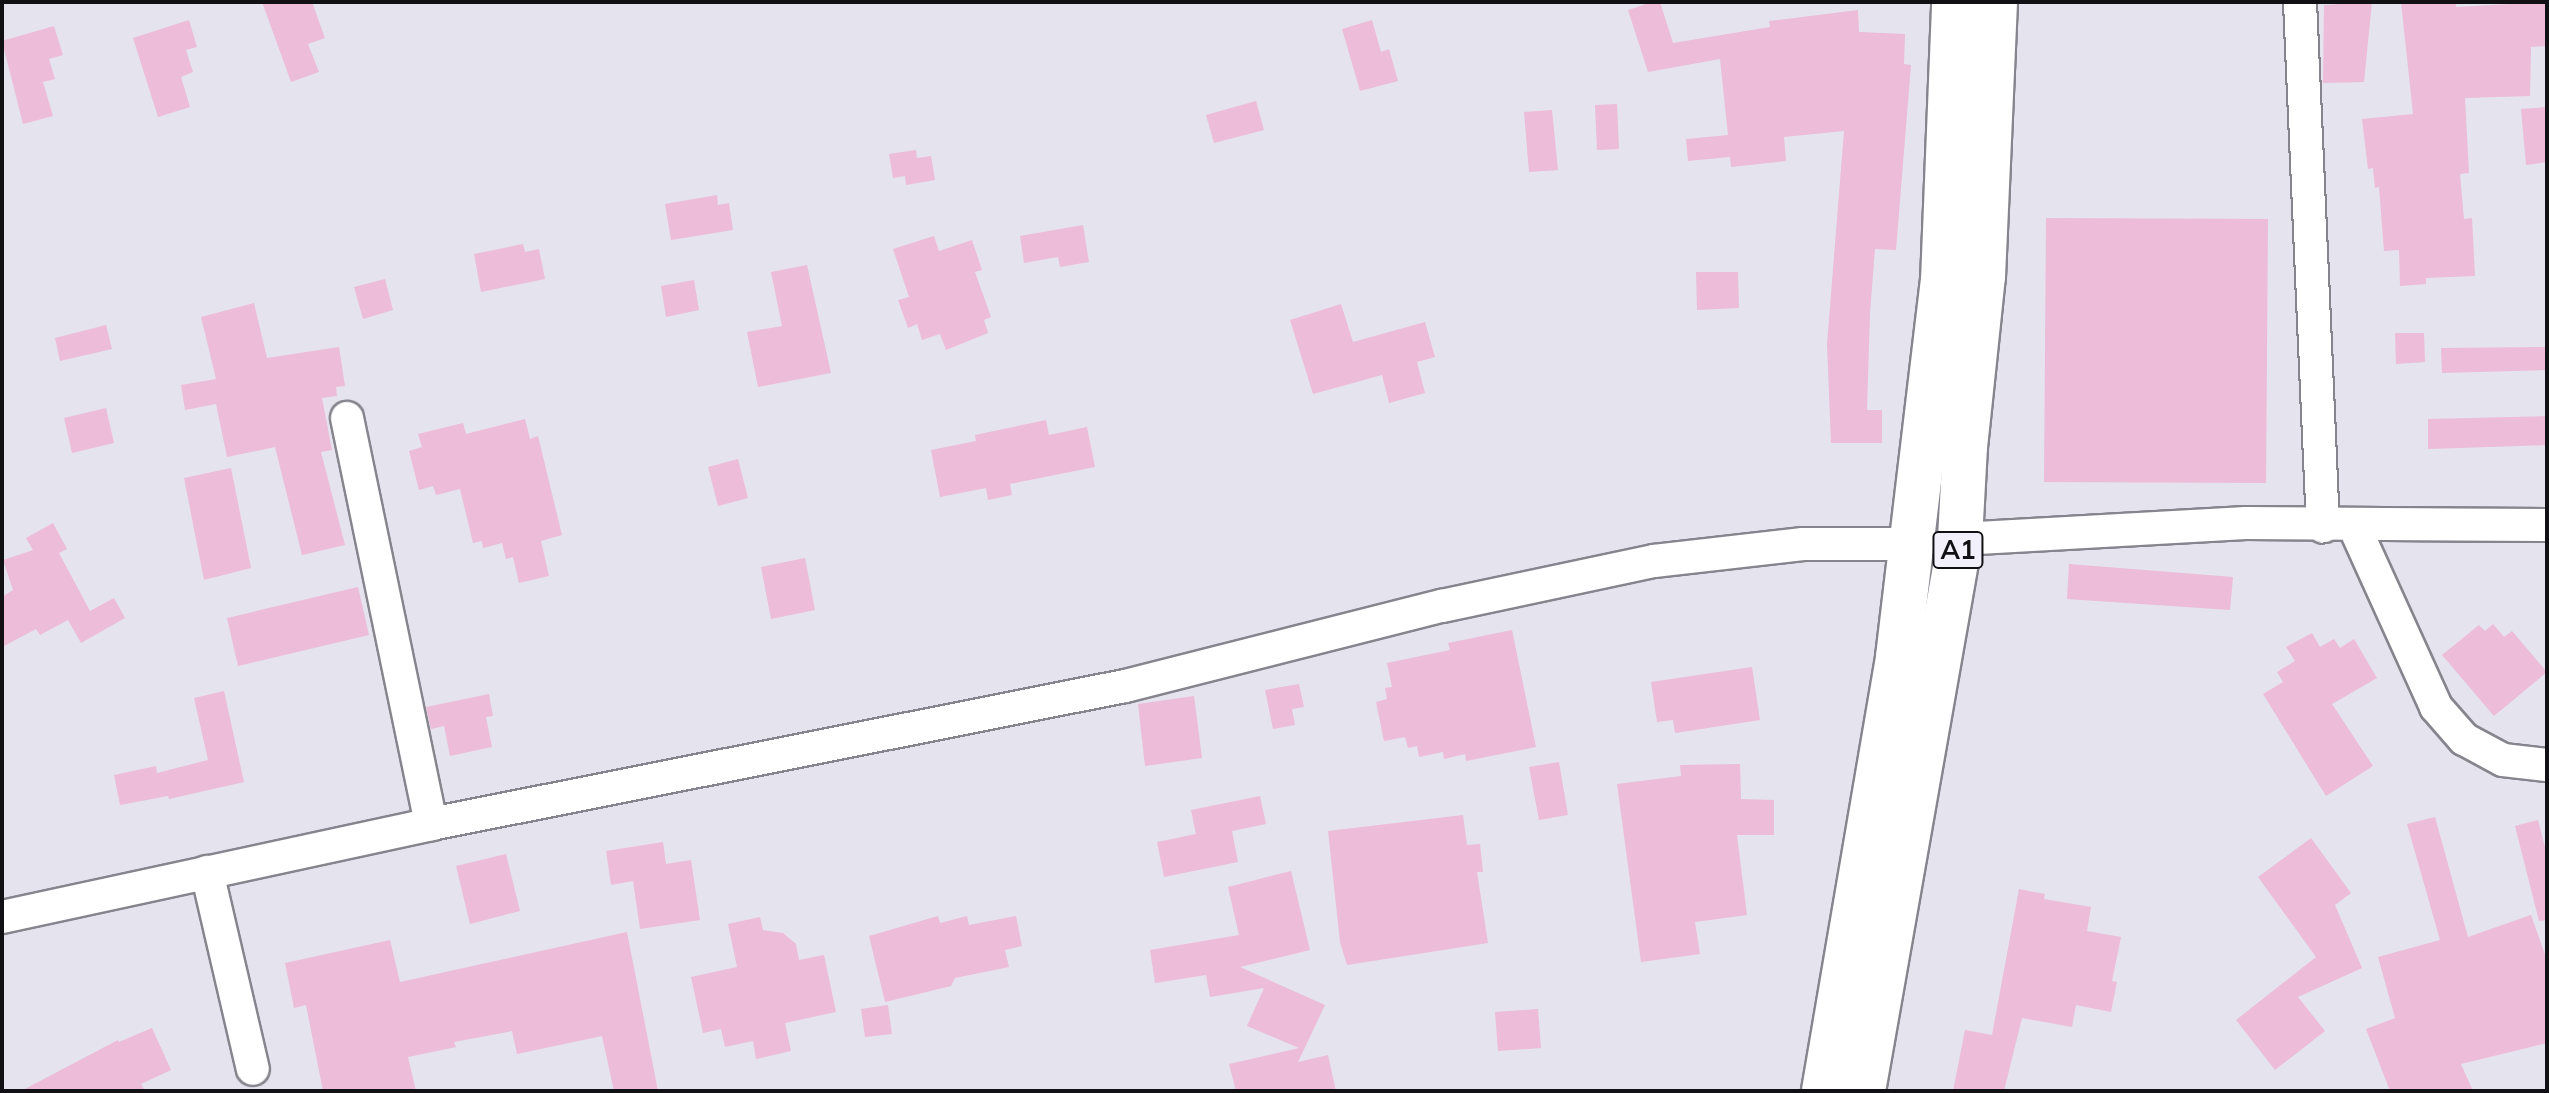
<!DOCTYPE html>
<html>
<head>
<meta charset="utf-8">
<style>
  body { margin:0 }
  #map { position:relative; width:2549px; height:1093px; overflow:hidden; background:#e5e3ed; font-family:Mulish,sans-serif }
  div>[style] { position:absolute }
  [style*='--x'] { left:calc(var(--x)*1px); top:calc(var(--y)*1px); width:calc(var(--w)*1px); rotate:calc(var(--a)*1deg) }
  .building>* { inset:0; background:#ecbcd8 }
  .roads { filter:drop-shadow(2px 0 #86848d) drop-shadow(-2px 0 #86848d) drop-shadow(0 2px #86848d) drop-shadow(0 -2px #86848d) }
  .street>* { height:32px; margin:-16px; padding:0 16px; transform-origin:16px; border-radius:16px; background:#fff }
  .highway>* { height:44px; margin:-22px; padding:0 22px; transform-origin:22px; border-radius:22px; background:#fff }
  span { translate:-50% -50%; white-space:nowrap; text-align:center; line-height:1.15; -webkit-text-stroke:6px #f2f0fb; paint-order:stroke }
  .shield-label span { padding:2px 6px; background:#f2f0fb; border:2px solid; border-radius:6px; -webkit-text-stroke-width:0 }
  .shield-label { font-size:26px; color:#111014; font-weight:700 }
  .frame { position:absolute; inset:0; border:4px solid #111014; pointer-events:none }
</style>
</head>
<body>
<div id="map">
  <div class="building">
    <div style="clip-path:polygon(262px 2px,312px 2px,325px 38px,308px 44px,319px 72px,291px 82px)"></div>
    <div style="clip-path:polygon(1652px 2px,1660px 2px,1673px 43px,1770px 27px,1769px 21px,1858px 10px,1859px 32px,1905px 34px,1904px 64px,1911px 65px,1896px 250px,1875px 249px,1870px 313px,1867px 410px,1882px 410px,1882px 443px,1831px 443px,1827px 344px,1844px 131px,1784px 137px,1786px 161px,1731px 167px,1730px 157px,1688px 161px,1686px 139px,1728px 135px,1720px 59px,1648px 72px,1628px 10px)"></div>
    <div style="clip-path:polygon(2372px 2px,2364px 82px,2323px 83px,2324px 5px)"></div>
    <div style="clip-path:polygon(2401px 2px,2456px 2px,2456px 7px,2547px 2px,2547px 46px,2531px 47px,2530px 96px,2465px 98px,2469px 173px,2460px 174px,2464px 219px,2472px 218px,2475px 276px,2426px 278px,2426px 284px,2400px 286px,2399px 250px,2384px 251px,2379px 187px,2375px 188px,2373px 168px,2368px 169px,2362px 119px,2413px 114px)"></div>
    <div style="clip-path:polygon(189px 20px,197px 47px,186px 50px,193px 72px,181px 77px,190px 107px,158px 117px,133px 38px)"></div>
    <div style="clip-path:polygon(1372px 20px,1381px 52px,1389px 49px,1398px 81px,1360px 91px,1342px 29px)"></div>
    <div style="clip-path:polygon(54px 26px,63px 55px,49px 59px,55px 79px,43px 82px,53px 116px,23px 124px,2px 41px)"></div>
    <div style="clip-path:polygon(1256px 101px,1264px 130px,1214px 143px,1206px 115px)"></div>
    <div style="clip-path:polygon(1617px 104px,1619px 149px,1597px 150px,1595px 105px)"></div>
    <div style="clip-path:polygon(2547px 107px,2547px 162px,2526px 165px,2521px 109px)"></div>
    <div style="clip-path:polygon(1552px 110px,1558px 170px,1529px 172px,1524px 112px)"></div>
    <div style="clip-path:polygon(916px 150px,917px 158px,931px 156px,935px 180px,906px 185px,905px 176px,893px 178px,889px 154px)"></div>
    <div style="clip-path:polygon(717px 195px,718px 205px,729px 203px,733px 230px,671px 240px,665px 204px)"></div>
    <div style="clip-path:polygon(2046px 218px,2268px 219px,2266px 483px,2044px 482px)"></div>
    <div style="clip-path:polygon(1083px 225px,1089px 262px,1060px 267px,1058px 257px,1024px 263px,1020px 236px)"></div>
    <div style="clip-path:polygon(934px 236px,939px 251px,972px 240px,982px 270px,975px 272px,991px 317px,984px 320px,988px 333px,946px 350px,940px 334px,922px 340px,917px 324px,908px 328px,898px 300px,909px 297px,893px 249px)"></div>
    <div style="clip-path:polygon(523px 244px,525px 252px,539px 249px,545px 279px,481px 292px,474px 254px)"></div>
    <div style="clip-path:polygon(807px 265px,831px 373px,758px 387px,747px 332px,782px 326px,771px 272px)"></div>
    <div style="clip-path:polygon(1696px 272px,1738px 272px,1739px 308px,1697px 310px)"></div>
    <div style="clip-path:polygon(385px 279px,393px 310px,363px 319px,354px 287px)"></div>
    <div style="clip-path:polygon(694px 280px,699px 310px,666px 317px,661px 286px)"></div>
    <div style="clip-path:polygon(254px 303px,267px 358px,339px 347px,345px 386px,336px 387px,337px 396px,322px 398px,332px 450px,321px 452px,345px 545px,302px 555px,275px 447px,227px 457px,216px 404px,185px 410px,181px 385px,216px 379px,201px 317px)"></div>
    <div style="clip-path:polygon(1341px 304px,1353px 342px,1425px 322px,1435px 357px,1417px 362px,1425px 393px,1389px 403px,1382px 375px,1313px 394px,1290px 320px)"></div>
    <div style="clip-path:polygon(106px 325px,112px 349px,60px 361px,55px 338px)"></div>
    <div style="clip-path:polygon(2395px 333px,2424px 333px,2425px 362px,2396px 364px)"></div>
    <div style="clip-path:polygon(2547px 347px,2547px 370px,2442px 373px,2441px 348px)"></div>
    <div style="clip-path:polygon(106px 408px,114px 443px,72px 453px,64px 418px)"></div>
    <div style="clip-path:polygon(2547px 416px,2547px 445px,2428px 449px,2428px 419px)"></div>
    <div style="clip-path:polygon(525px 419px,530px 439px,538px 436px,562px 535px,541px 541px,549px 576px,519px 583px,513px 557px,506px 559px,502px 543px,483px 548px,482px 541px,473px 543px,460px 489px,436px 495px,433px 486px,419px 490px,409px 451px,422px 447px,418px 434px,463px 423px,466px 434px)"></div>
    <div style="clip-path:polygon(1046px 420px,1049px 435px,1087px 427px,1095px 467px,1010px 484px,1012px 495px,988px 500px,986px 488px,940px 497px,931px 450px,976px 441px,975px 435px)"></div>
    <div style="clip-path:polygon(738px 459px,748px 498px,718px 506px,708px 467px)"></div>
    <div style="clip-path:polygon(231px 468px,251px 568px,204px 580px,184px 478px)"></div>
    <div style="clip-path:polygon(53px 523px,67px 549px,59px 553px,90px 611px,114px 598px,125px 618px,81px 643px,68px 620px,40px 635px,36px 629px,2px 647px,2px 597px,13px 590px,3px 560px,33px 550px,26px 538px)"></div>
    <div style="clip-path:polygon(805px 558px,815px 610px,771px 619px,761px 567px)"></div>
    <div style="clip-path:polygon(2069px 564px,2233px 577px,2230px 610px,2067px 599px)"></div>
    <div style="clip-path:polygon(358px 587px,369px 635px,238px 666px,227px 618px)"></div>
    <div style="clip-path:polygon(2493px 624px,2504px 637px,2512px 631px,2547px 672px,2494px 716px,2442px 655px,2479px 625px,2485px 631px)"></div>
    <div style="clip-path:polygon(1512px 630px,1536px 747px,1466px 761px,1465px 754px,1444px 759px,1443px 752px,1419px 757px,1417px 746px,1408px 748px,1405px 737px,1384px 741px,1376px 702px,1387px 699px,1385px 688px,1392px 687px,1387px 663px,1450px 650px,1448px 643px)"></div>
    <div style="clip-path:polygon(2312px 633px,2320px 647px,2334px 639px,2340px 648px,2354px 639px,2377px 678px,2332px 704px,2373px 766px,2326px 796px,2263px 694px,2283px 682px,2277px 672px,2295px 661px,2286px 647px)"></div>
    <div style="clip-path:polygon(1752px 667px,1760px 720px,1675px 733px,1673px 720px,1657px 722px,1651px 682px)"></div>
    <div style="clip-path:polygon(1299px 684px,1304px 707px,1292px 709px,1295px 725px,1273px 729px,1265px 690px)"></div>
    <div style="clip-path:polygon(224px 691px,244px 782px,169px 799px,168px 796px,120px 805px,114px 775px,156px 766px,157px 773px,208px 760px,194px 698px)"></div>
    <div style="clip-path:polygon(489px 694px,493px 716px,486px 717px,492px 747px,450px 756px,444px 726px,431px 729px,426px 707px)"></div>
    <div style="clip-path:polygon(1194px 696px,1202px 758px,1145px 766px,1138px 704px)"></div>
    <div style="clip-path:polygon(1559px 762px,1568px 815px,1539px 820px,1529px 767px)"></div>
    <div style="clip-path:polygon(1740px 764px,1741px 799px,1774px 800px,1774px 835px,1737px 835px,1747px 915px,1695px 922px,1700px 954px,1641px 962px,1617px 784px,1681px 776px,1680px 765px)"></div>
    <div style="clip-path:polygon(1260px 796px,1266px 824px,1232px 831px,1238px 862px,1164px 877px,1157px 842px,1196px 834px,1191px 810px)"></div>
    <div style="clip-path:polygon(1463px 815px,1467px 845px,1480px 844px,1483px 872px,1477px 872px,1488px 943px,1347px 965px,1340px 942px,1328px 831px)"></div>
    <div style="clip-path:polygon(2435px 817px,2468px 937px,2531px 915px,2547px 960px,2547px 1043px,2461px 1064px,2473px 1091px,2390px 1091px,2366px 1029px,2395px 1018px,2378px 957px,2440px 940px,2407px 824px)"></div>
    <div style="clip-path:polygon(2538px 820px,2547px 855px,2547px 920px,2539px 921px,2515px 826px)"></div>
    <div style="clip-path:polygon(2311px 838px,2351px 893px,2335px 905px,2362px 968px,2298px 997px,2325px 1031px,2275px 1070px,2236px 1020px,2316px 957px,2258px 877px)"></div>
    <div style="clip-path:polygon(663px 842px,666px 864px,691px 860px,700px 920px,640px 929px,633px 881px,611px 885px,606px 851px)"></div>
    <div style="clip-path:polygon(506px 854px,520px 911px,470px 924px,456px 866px)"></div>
    <div style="clip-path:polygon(1291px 871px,1310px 950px,1240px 967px,1325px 1005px,1298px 1062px,1328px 1055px,1336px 1091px,1236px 1091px,1229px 1064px,1299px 1048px,1247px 1026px,1264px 988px,1210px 997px,1206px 975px,1155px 983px,1150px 950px,1239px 935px,1228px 887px)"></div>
    <div style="clip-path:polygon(2019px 889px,2045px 894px,2044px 899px,2091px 907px,2087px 931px,2121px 937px,2112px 981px,2117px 982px,2111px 1012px,2076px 1005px,2072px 1027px,2022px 1018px,2004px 1091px,1953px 1091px,1965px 1030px,1992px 1035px)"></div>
    <div style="clip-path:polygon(938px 916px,940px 923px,967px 916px,969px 925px,1016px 916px,1022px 946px,1005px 950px,1009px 967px,955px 978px,951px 986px,885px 1002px,869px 936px)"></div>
    <div style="clip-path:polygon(760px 917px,763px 930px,783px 933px,796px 944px,799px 960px,824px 955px,836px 1012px,785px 1023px,791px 1051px,756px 1059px,753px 1041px,725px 1047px,721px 1029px,703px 1033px,691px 977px,737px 967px,728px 924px)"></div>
    <div style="clip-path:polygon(627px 932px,658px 1091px,614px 1091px,602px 1036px,517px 1054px,512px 1031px,454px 1042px,456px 1047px,408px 1057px,416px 1091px,323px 1091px,306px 1005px,294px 1008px,285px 963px,390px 940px,400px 982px)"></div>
    <div style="clip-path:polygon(888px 1005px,892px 1034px,865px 1037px,861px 1009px)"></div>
    <div style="clip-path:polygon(1538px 1009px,1541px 1048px,1498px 1051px,1495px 1012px)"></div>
    <div style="clip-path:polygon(152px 1028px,171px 1070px,141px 1084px,145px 1091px,21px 1091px,118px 1040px,119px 1042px)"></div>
  </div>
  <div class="roads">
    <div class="street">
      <div style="--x:2300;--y:2;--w:525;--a:87.49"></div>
      <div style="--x:347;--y:418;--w:415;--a:78.3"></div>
      <div style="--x:2354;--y:526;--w:199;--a:65.6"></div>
      <div style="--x:2436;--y:707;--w:43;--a:48.8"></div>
      <div style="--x:2464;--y:739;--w:44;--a:28.3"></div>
      <div style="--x:2503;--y:760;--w:44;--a:6.5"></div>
      <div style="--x:1960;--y:539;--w:286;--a:-3.2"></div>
      <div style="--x:2246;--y:523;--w:301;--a:0.4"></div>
      <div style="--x:207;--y:872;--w:202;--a:76.9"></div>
      <div style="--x:2;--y:917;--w:439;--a:-12.2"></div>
      <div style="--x:431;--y:824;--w:708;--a:-11.25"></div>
      <div style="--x:1125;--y:686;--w:327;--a:-14.2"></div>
      <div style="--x:1442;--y:606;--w:217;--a:-12"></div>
      <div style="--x:1654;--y:561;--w:150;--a:-6.5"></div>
      <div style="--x:1803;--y:544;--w:108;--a:0"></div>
    </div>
    <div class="highway">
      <div style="--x:1824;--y:1091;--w:440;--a:-80.3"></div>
      <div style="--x:1898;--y:657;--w:379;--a:-83.2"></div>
      <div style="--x:1943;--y:281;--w:279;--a:-87.7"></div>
      <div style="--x:1863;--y:1091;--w:560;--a:-80.03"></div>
      <div style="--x:1960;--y:539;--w:92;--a:-86.9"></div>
      <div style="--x:1965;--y:447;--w:171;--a:-84"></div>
      <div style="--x:1983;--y:277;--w:275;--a:-87.5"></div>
    </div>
  </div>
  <div class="shield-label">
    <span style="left:1958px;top:550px">A1</span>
  </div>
  <div class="frame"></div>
</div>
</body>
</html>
